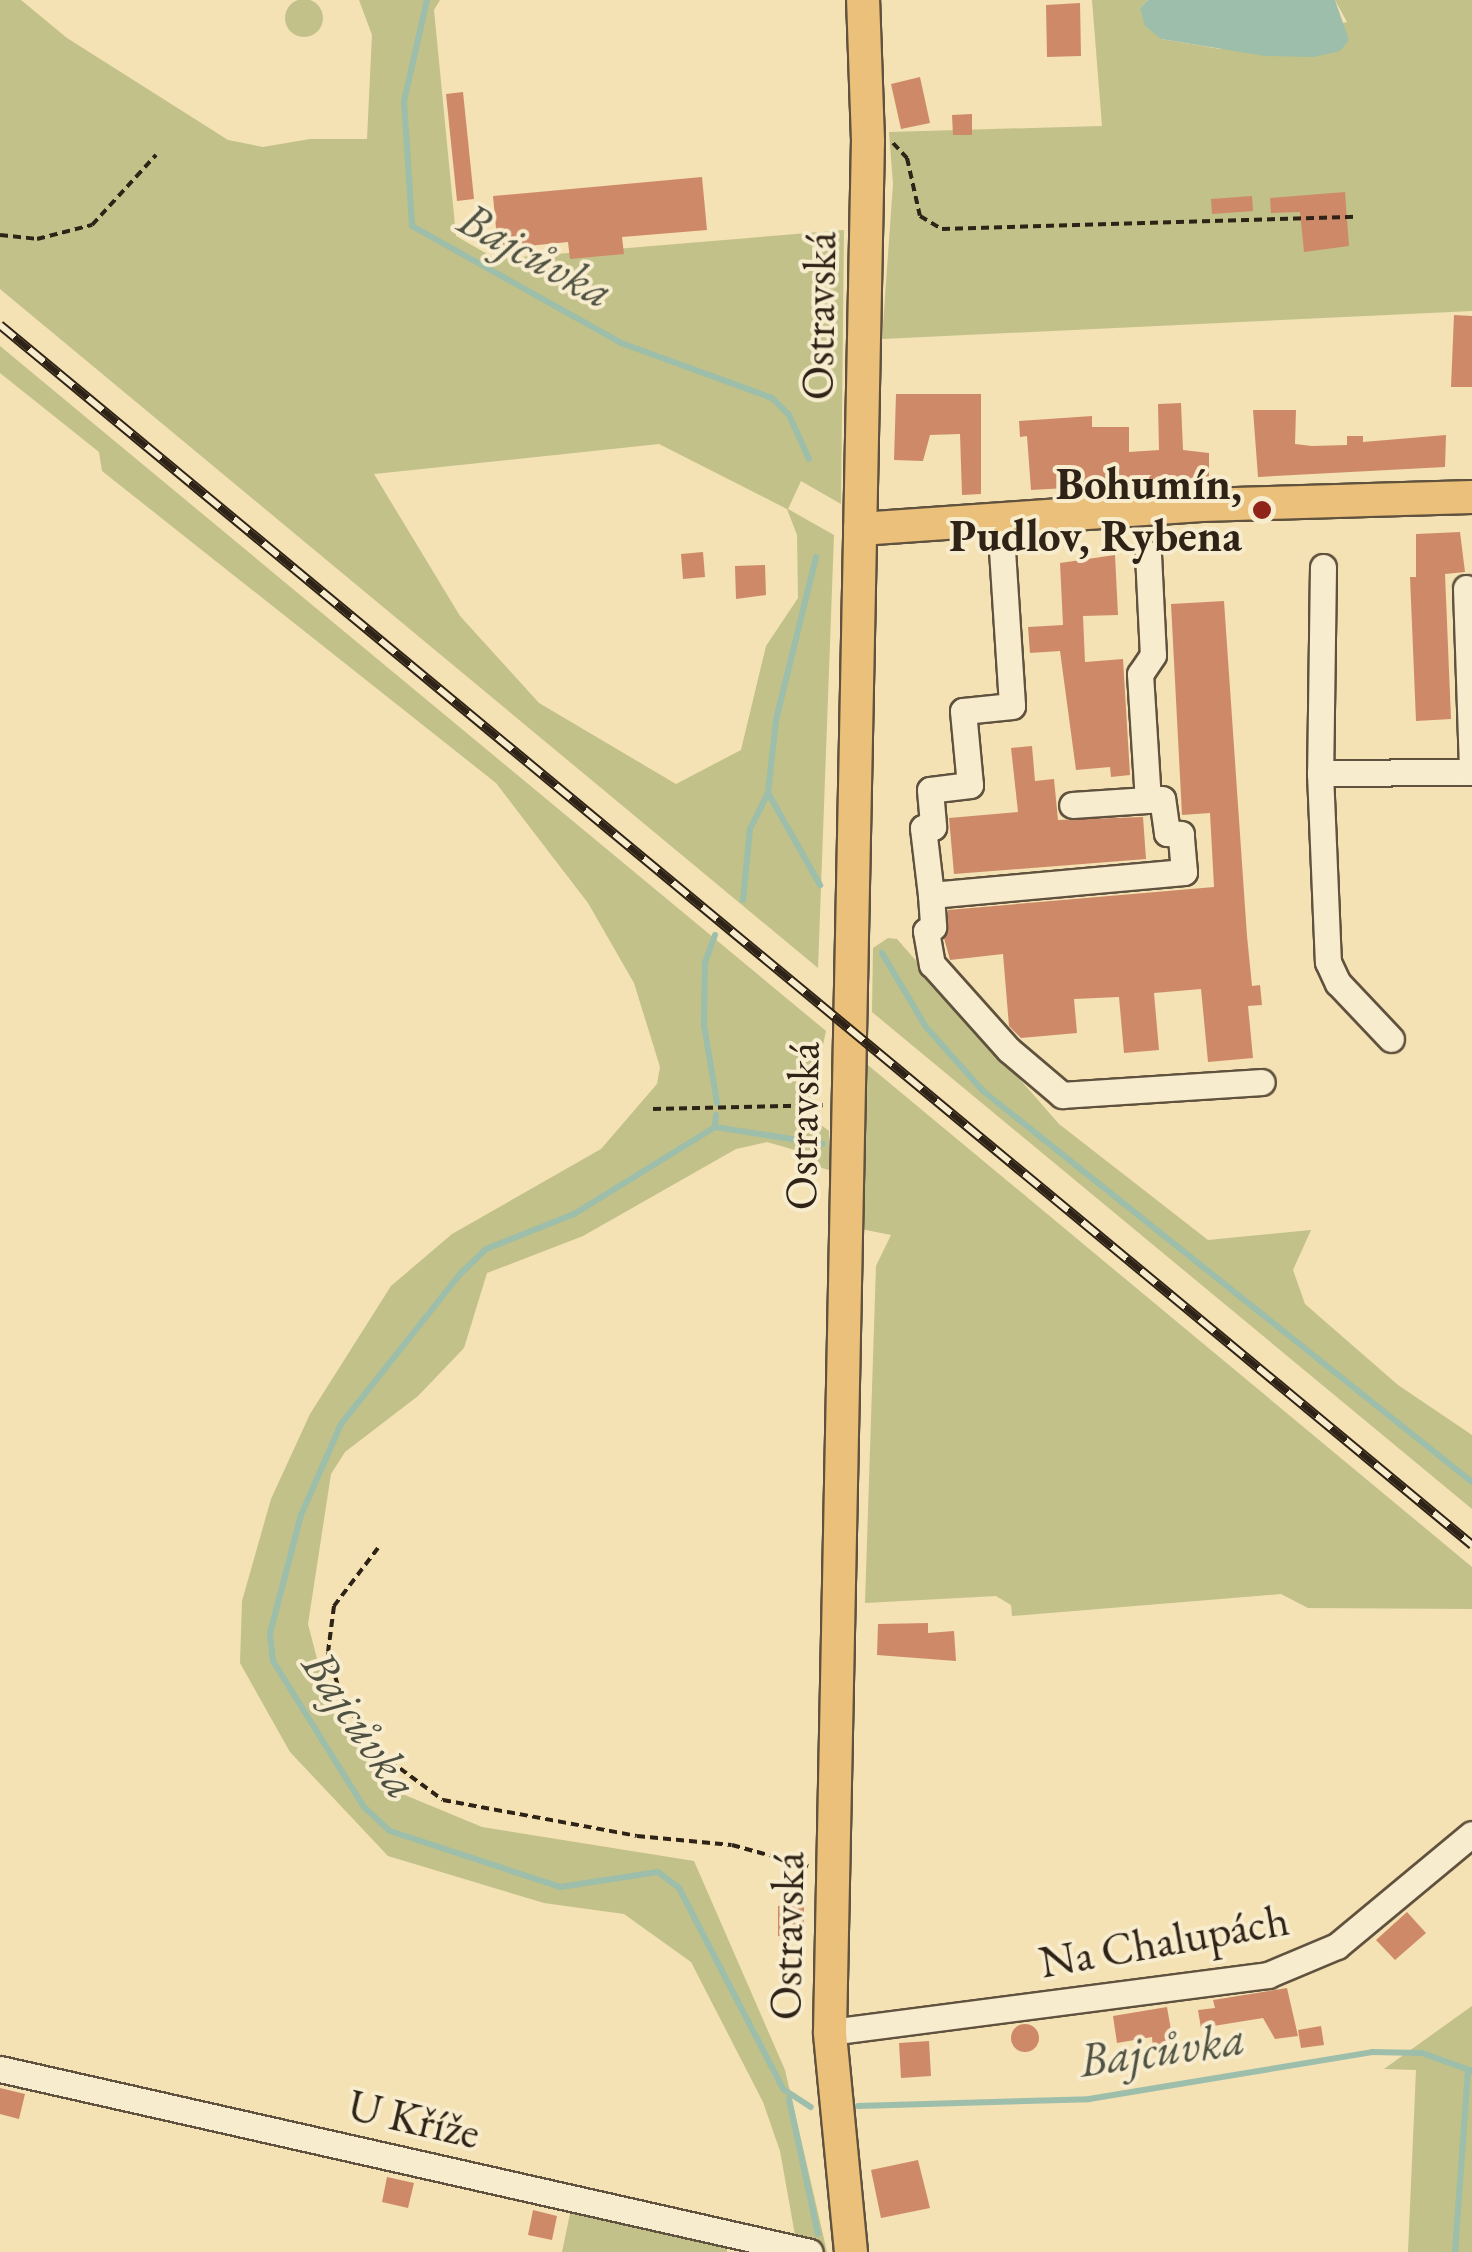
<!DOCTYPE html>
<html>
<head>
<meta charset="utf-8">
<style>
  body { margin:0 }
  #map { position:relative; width:1472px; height:2252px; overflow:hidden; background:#f4e1b4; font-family:"EB Garamond",serif }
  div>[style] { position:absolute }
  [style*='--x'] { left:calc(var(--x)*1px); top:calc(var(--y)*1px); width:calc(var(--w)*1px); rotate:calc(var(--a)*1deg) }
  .green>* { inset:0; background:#c1c189 }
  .round { border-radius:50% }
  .water>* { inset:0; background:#9cbeaa }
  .stream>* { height:6px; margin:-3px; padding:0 3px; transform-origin:3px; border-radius:3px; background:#9cbeaa }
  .building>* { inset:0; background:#ce8a68 }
  .path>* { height:4px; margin-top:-2px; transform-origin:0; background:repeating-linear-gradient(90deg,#2e2316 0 8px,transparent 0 13px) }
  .roads { filter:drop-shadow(2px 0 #60523e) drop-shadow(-2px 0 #60523e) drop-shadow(0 2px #60523e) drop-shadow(0 -2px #60523e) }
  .minor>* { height:25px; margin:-12.5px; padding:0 12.5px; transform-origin:12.5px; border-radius:12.5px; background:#f8ecce }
  .major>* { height:32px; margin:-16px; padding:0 16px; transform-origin:16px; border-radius:16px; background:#eac07a }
  .rail>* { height:10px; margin-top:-5px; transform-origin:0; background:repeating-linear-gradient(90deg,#f8ecce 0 19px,#2e2316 0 38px); box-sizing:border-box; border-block:2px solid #2e2316 }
  .dots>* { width:28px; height:28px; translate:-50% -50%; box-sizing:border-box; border:5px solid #f8ecce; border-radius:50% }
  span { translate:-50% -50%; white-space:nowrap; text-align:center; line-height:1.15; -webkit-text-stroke:8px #f8ecce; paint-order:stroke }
  .street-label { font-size:45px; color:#2e2316 }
  .poi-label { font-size:45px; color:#2e2316; font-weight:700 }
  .right { translate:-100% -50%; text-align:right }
  .water-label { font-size:48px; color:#4f5242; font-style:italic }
</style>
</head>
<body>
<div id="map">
  <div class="green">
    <div class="round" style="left:285px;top:-1px;width:38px;height:38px"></div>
    <div style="clip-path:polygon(evenodd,0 0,21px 0,67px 38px,228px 140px,263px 147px,310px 139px,367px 139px,372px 35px,359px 0,440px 0,434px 10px,456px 236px,496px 259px,844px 230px,841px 504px,801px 481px,788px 509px,834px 535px,818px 968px,0 289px,0 0,659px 444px,787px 509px,797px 535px,798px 598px,766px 646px,741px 750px,676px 784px,539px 703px,460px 616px,374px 474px,659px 444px)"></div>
    <div style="clip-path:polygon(1092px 0,1148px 0,1140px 8px,1161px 39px,1220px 49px,1347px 22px,1335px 0,1472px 0,1472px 311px,882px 339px,893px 184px,889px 132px,1102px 126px)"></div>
    <div style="clip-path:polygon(0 346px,826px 1031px,808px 1115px,829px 1131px,829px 1170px,815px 1166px,805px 1153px,767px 1142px,736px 1149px,583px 1236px,487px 1273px,464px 1348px,418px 1396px,345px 1452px,331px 1474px,308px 1624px,327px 1697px,388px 1788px,482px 1827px,694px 1861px,785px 2070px,827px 2252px,798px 2252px,780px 2151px,763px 2102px,691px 1962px,624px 1914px,544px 1903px,388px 1856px,290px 1752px,240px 1663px,242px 1601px,271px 1499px,310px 1414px,391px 1286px,452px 1234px,601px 1149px,657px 1084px,660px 1067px,634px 983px,588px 903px,496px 783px,102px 471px,99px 452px,0 373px)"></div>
    <div style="clip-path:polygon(888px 938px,897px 939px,1059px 1124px,1208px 1240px,1311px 1230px,1293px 1270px,1305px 1304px,1398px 1385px,1472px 1435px,1472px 1509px,872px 1012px,873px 948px)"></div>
    <div style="clip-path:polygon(863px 1061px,1472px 1567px,1472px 1609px,1308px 1608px,1281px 1594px,1012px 1616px,1011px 1605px,996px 1596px,865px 1603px,876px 1266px,891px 1235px,861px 1229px)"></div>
    <div style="clip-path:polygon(1472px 2006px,1472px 2252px,1408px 2252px,1416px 2070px,1384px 2069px)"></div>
    <div style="clip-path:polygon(571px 2209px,727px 2249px,727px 2252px,562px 2252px)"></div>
  </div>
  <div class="water">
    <div style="clip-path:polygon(1148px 0,1335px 0,1349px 40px,1340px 51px,1313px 57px,1265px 56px,1161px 39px,1145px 26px,1140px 8px)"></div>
  </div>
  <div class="stream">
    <div style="--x:427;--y:0;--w:104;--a:102.8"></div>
    <div style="--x:404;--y:101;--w:125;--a:86.3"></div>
    <div style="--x:412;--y:226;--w:240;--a:29.2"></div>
    <div style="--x:621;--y:343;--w:161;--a:20"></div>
    <div style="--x:772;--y:398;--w:24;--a:45"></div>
    <div style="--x:789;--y:415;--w:48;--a:65.6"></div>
    <div style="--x:768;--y:793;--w:106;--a:60.5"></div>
    <div style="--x:743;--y:900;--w:71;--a:-84.4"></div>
    <div style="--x:750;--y:829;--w:40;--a:-63.4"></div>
    <div style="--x:768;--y:793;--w:73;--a:-83.7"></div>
    <div style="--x:776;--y:720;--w:168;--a:-76.2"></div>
    <div style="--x:715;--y:935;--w:29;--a:110"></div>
    <div style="--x:705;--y:962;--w:63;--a:90.9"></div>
    <div style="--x:704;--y:1025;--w:79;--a:80.5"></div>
    <div style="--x:882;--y:953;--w:86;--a:59.3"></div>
    <div style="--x:926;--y:1027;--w:86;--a:48.3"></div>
    <div style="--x:983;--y:1091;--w:626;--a:38.65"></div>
    <div style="--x:716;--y:1115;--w:12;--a:95"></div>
    <div style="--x:715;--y:1127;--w:166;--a:148.3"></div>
    <div style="--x:574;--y:1214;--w:95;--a:158.3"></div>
    <div style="--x:486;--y:1249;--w:36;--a:136"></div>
    <div style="--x:460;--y:1274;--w:191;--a:128.4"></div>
    <div style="--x:341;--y:1424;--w:99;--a:113.7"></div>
    <div style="--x:301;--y:1515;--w:122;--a:104.7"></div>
    <div style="--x:270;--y:1633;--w:28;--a:84"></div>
    <div style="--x:273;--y:1661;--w:172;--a:58.1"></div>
    <div style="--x:364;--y:1807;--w:35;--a:43"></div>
    <div style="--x:390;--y:1831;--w:179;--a:18.2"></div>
    <div style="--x:560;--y:1887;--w:99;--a:-8.7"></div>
    <div style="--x:658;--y:1872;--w:26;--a:37"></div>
    <div style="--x:679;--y:1888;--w:226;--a:62.6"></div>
    <div style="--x:783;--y:2089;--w:33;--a:33"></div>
    <div style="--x:715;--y:1127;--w:109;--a:8.9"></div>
    <div style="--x:789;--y:2099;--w:138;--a:77.9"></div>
    <div style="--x:858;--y:2106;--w:231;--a:-1.7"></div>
    <div style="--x:1089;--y:2099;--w:287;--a:-9.4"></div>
    <div style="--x:1372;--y:2052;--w:50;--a:1.1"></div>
    <div style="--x:1422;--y:2053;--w:53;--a:19.8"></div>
    <div style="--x:1455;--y:2252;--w:180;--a:-85.9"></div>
  </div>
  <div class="building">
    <div style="clip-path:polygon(1080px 3px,1081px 56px,1047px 57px,1046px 5px)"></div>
    <div style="clip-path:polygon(920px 77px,930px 123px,901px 129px,891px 84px)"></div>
    <div style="clip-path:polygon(463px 92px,474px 199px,457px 201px,446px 94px)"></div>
    <div style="clip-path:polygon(972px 114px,972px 135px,953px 135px,952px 115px)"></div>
    <div style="clip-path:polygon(702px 177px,707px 230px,622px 237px,624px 254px,570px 259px,568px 242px,498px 249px,493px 196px)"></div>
    <div style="clip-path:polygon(1345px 192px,1349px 246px,1304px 252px,1300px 212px,1271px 213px,1270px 198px)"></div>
    <div style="clip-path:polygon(1252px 196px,1253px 211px,1212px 214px,1211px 199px)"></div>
    <div style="clip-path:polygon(1454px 315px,1472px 316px,1472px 387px,1451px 387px)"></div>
    <div style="clip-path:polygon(896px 394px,981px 394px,981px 494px,962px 495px,960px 434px,930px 435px,923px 461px,894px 460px)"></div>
    <div style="clip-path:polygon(1181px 403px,1183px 450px,1209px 453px,1209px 480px,1031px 490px,1027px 436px,1020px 437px,1019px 421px,1092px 416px,1092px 427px,1129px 427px,1129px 452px,1159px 450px,1158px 404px)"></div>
    <div style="clip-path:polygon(1253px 410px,1296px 410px,1295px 444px,1312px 446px,1347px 445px,1347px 436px,1363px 436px,1363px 442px,1446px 435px,1445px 467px,1258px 477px)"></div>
    <div style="clip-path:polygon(1460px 532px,1465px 572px,1445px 574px,1451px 719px,1416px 721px,1410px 577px,1416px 577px,1416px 534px)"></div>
    <div style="clip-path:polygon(703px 552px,705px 577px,683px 579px,681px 554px)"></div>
    <div style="clip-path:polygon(1115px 555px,1118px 615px,1083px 616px,1085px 662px,1123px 659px,1130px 775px,1111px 777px,1110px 767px,1076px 770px,1060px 651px,1030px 653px,1028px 627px,1063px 625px,1060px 563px)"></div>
    <div style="clip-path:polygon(765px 565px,766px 595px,736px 599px,735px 566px)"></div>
    <div style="clip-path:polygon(1224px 601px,1247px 936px,1252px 986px,1260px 985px,1262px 1005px,1248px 1006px,1253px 1058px,1208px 1062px,1201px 989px,1154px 993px,1159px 1050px,1124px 1053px,1119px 997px,1074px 999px,1077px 1033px,1021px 1038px,1009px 1026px,1003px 954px,950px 960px,944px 938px,948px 910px,1214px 887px,1210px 813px,1182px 815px,1171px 604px)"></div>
    <div style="clip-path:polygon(1032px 746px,1035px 781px,1054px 779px,1058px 820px,1143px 817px,1146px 859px,954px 874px,949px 818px,1018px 812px,1011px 748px)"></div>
    <div style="clip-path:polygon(928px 1623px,928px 1633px,954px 1631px,956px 1661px,877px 1655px,878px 1624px)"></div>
    <div style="clip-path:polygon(778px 1906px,804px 1906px,804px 1937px,778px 1936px)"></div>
    <div style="clip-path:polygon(1407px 1912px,1426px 1933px,1395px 1960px,1376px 1940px)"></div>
    <div style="clip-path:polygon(1287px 1988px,1298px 2036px,1275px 2039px,1263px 2018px,1201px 2028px,1198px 2010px,1215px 2008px,1213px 2000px)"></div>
    <div style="clip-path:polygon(1167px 2007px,1174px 2047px,1153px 2050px,1152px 2037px,1117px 2043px,1113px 2016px)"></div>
    <div class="round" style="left:1011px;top:2024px;width:28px;height:28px"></div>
    <div style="clip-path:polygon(1321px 2026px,1324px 2045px,1301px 2048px,1298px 2030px)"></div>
    <div style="clip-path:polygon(929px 2041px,931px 2076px,901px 2078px,899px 2043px)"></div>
    <div style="clip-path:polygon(0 2088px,25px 2094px,19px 2119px,0 2114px)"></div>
    <div style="clip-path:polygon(918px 2160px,930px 2208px,881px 2218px,871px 2170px)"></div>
    <div style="clip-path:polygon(387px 2177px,414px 2183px,408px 2208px,382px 2202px)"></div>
    <div style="clip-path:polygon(533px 2210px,557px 2216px,552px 2240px,528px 2235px)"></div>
  </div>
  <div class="path">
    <div style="--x:893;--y:143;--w:21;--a:47"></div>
    <div style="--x:907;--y:158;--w:59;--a:77.4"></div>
    <div style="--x:920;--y:216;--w:26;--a:31"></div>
    <div style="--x:942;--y:229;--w:415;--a:-1.7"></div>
    <div style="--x:0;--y:235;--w:37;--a:6"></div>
    <div style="--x:37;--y:239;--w:57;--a:-14.3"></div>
    <div style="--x:92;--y:225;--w:95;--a:-47.6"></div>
    <div style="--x:653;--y:1109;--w:170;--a:-1.3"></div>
    <div style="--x:378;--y:1548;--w:73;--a:127.2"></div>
    <div style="--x:334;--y:1606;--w:46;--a:97.4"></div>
    <div style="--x:328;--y:1652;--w:50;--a:73.7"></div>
    <div style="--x:342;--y:1700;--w:65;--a:55.1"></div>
    <div style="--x:379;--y:1753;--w:79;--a:36.3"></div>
    <div style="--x:443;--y:1800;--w:197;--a:10.5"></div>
    <div style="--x:637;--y:1836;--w:95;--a:5.4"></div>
    <div style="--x:732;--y:1845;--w:79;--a:15.4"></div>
  </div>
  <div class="roads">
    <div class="minor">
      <div style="--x:1000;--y:519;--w:187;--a:86.3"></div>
      <div style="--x:1012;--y:706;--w:49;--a:174.2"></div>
      <div style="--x:963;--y:711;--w:74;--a:84.6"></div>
      <div style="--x:970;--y:785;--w:40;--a:172.9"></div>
      <div style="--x:930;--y:790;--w:37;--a:85"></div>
      <div style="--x:933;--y:827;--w:10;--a:174"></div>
      <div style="--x:923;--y:828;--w:67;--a:83.2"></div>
      <div style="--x:931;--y:895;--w:254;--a:-5.2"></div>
      <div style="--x:1184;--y:872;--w:38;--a:-95"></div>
      <div style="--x:1181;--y:834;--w:14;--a:-176"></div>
      <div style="--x:1167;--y:833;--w:34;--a:-98"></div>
      <div style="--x:1162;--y:799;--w:90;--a:176.2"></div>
      <div style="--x:1148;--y:554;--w:101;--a:87.2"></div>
      <div style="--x:1153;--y:655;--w:23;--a:124"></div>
      <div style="--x:1140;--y:674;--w:126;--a:86.4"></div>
      <div style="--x:1323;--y:567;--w:206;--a:90.8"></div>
      <div style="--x:1320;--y:773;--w:151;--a:-0.4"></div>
      <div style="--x:1466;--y:588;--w:184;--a:88.1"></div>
      <div style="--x:1320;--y:773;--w:189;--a:87.6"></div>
      <div style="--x:1328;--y:962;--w:23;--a:65"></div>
      <div style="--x:1338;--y:983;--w:77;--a:46.6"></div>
      <div style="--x:931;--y:895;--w:32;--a:86"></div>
      <div style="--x:933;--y:927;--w:8;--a:150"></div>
      <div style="--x:926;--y:931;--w:34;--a:80"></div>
      <div style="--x:932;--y:964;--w:115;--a:48.2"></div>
      <div style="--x:1009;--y:1050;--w:70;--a:40.3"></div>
      <div style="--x:1062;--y:1095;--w:200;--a:-3.7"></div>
      <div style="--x:830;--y:2032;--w:442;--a:-7.4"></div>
      <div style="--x:1268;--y:1975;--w:75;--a:-22.8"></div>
      <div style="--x:1337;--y:1946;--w:175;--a:-39.7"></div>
      <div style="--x:0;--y:2069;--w:830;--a:12.73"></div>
    </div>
    <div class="major">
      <div style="--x:860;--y:529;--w:342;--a:-4"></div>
      <div style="--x:1201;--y:505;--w:271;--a:-1.7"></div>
      <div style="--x:851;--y:2252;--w:221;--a:-95.5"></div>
      <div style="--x:830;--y:2032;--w:1891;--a:-88.85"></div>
      <div style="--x:868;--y:141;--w:141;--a:-92"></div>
    </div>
  </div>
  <div class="rail">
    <div style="--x:0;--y:325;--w:1912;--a:39.65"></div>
  </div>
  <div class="dots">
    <div style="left:1262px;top:510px;background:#8f2418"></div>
  </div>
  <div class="street-label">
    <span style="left:819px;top:316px;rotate:-89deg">Ostravská</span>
    <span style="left:802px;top:1126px;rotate:-89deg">Ostravská</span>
    <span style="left:787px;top:1936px;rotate:-89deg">Ostravská</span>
    <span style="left:1164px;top:1941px;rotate:-10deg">Na Chalupách</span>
    <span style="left:414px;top:2119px;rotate:13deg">U Kříže</span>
  </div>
  <div class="poi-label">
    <span class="right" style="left:1242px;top:510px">Bohumín,<br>Pudlov, Rybena</span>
  </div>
  <div class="water-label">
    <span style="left:536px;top:255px;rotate:29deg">Bajcůvka</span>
    <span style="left:361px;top:1724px;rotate:56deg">Bajcůvka</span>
    <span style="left:1162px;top:2049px;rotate:-8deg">Bajcůvka</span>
  </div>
</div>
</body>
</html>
